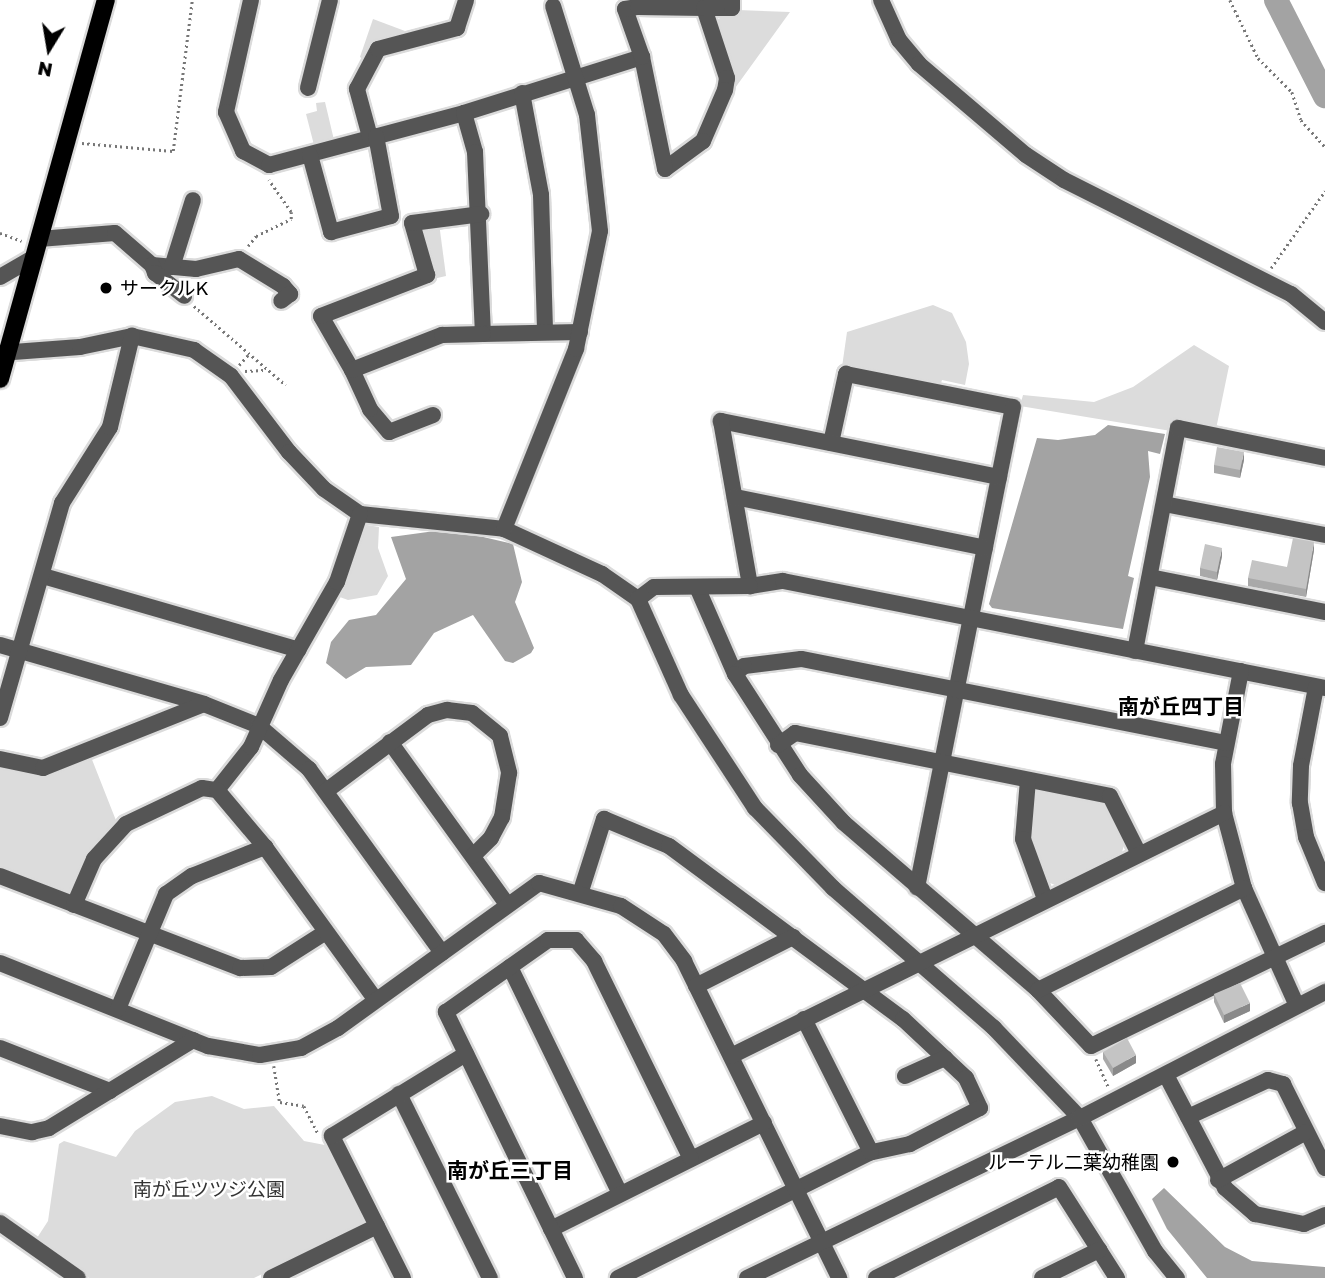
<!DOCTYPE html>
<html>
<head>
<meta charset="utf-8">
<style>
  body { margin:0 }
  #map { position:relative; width:1325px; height:1278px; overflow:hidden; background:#fff; font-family:"Golos Text","Noto Sans JP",sans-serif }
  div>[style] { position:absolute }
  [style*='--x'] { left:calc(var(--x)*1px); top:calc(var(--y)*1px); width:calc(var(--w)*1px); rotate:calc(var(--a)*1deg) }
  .green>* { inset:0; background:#dcdcdc }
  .water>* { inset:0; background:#a3a3a3 }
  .river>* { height:24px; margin:-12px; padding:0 12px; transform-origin:12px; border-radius:12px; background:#a3a3a3 }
  .path>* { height:2.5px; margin-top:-1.25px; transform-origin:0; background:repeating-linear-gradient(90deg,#777 0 2px,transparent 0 5.5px) }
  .roads { filter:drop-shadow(2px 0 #dbdbdb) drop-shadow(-2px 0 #dbdbdb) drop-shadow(0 2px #dbdbdb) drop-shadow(0 -2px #dbdbdb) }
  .minor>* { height:16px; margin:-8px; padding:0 8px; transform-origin:8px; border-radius:8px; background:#555 }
  .major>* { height:18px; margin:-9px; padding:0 9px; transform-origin:9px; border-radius:9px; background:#000 }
  .wall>* { inset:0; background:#a9a9a9 }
  .shaded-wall>* { inset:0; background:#898989 }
  .building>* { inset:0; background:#c4c4c4 }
  .dots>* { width:19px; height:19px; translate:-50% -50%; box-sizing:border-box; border:4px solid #fff; border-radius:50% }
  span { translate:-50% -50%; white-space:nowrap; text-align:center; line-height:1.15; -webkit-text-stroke:5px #fff; paint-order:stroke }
  .poi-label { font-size:19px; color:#000 }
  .left { translate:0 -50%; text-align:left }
  .right { translate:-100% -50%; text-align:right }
  .park-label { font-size:19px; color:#333 }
  .neighbourhood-label { font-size:21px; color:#000; font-weight:700 }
  .north { position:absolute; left:14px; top:14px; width:70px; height:70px; -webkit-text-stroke:5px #fff; paint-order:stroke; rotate:191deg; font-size:19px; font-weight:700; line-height:28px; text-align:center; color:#000 }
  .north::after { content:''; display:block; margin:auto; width:24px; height:32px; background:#000; clip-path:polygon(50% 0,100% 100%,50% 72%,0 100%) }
</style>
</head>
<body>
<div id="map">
  <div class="green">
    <div style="clip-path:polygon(738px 10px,790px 12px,730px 95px,715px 24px,722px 15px,737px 16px)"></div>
    <div style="clip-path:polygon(373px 19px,405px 31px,364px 60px,360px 57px)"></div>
    <div style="clip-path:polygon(325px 102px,334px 140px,314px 145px,306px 114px,317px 111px,316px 103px)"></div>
    <div style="clip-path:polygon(439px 223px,446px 276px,433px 279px,421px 233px,424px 226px)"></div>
    <div style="clip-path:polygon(933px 305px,952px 313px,966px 342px,969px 364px,965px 385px,942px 380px,940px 386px,842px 367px,847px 332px)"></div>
    <div style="clip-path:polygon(1194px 345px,1229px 366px,1216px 429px,1174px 420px,1171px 431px,1020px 406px,1023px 395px,1094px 402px,1133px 387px)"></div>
    <div style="clip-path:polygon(367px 525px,379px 527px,378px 548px,388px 576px,377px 595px,348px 600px,337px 596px)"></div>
    <div style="clip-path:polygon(91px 757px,117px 823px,91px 849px,73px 889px,66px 894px,0 870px,0 768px,43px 776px)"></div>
    <div style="clip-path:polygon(1038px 790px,1101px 801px,1109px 808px,1125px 842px,1122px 852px,1055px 885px,1045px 881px,1030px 837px,1031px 795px)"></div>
    <div style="clip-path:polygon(212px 1096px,244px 1109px,274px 1106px,304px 1141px,330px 1146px,365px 1215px,361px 1226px,254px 1278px,89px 1278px,37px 1238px,48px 1221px,59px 1144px,64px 1141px,116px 1157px,135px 1131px,175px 1102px)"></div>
  </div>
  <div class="water">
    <div style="clip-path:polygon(1108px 425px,1165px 434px,1160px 454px,1148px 451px,1150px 477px,1128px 576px,1134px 578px,1123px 629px,992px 608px,989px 604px,1037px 438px,1058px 440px,1095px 435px)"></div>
    <div style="clip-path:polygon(436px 526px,513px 544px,522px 582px,515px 602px,534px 648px,531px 653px,513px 663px,505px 661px,473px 615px,434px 633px,411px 665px,366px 667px,346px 679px,326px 663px,331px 642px,349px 620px,376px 615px,406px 579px,391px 537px,435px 531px)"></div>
    <div style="clip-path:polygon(1164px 1188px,1225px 1247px,1252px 1261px,1325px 1267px,1325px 1278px,1207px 1278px,1167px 1229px,1152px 1199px)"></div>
  </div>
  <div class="river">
    <div style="--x:1276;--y:0;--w:108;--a:63"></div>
  </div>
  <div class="path">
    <div style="--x:1230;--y:0;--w:64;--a:64.2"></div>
    <div style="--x:1258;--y:58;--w:48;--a:45"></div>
    <div style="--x:1292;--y:92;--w:29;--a:72"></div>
    <div style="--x:1301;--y:120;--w:36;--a:48"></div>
    <div style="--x:82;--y:143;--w:91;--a:5"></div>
    <div style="--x:173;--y:151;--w:152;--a:-82.8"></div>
    <div style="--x:0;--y:233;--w:23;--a:20"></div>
    <div style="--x:248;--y:246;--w:13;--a:-51"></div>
    <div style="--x:256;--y:236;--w:39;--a:-26"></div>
    <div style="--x:291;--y:219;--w:7;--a:-90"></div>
    <div style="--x:291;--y:212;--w:39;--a:-125"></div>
    <div style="--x:1271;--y:268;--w:94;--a:-55"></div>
    <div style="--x:194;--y:306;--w:121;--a:40.7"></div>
    <div style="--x:239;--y:365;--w:15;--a:-48"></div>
    <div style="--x:245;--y:371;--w:18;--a:-3"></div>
    <div style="--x:1096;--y:1059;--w:30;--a:66"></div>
    <div style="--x:274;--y:1066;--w:36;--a:81"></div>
    <div style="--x:280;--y:1102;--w:24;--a:9"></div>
    <div style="--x:304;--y:1106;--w:30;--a:63"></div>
  </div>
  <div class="roads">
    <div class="minor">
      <div style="--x:251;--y:0;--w:115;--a:102.6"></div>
      <div style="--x:226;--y:112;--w:43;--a:66.4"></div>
      <div style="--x:243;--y:151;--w:30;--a:28"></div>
      <div style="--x:269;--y:165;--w:202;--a:-14.9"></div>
      <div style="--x:464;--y:113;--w:187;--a:-17.5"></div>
      <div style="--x:881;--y:0;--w:44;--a:65.8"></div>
      <div style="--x:899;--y:40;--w:31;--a:50"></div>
      <div style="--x:919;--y:64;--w:140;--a:40.4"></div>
      <div style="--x:1026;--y:155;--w:45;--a:33.3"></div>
      <div style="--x:1064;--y:180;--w:254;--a:26.7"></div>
      <div style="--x:1291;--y:294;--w:44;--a:39.5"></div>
      <div style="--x:704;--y:8;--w:74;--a:71.8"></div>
      <div style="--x:727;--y:78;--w:12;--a:99"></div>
      <div style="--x:725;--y:90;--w:56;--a:113.3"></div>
      <div style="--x:703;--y:141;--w:47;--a:143.6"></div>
      <div style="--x:665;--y:169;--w:114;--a:-101.6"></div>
      <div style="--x:642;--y:57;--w:51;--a:-109.5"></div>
      <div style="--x:625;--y:9;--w:13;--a:-9"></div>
      <div style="--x:638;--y:7;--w:66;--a:0.9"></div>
      <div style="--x:704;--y:8;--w:28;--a:0"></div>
      <div style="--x:732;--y:8;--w:8;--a:-90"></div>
      <div style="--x:308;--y:88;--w:91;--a:-76"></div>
      <div style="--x:522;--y:93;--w:104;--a:79.4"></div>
      <div style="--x:541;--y:195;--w:137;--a:88.3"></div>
      <div style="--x:464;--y:113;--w:41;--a:74.2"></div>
      <div style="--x:475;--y:152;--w:182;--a:87.5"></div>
      <div style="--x:483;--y:334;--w:97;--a:-1.2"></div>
      <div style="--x:370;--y:137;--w:50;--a:-105.2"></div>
      <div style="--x:357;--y:89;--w:45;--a:-62.3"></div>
      <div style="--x:378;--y:49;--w:82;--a:-14.9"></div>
      <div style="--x:457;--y:28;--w:29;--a:-72"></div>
      <div style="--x:310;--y:155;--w:80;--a:74.7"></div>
      <div style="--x:331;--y:232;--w:62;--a:-14.9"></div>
      <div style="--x:391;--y:216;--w:81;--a:-100.6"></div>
      <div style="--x:39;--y:239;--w:76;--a:-4.5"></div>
      <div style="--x:115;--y:233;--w:49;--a:40.9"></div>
      <div style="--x:152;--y:265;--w:44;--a:5.2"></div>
      <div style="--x:196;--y:269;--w:44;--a:-13.1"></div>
      <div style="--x:239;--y:259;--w:52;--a:31.5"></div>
      <div style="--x:283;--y:286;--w:11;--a:49"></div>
      <div style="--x:290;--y:294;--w:11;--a:142"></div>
      <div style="--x:152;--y:265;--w:9;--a:69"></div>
      <div style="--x:155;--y:273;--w:37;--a:38"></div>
      <div style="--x:172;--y:267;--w:70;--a:-72.6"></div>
      <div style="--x:0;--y:277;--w:38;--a:-30"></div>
      <div style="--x:0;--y:353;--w:80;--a:-4.3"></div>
      <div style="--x:80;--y:347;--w:53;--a:-11.9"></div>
      <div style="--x:132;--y:336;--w:64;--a:12.7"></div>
      <div style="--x:194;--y:350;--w:45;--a:35.1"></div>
      <div style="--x:231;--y:376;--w:96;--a:52.7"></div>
      <div style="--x:289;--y:452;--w:51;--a:46.6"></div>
      <div style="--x:324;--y:489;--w:44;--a:34.8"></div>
      <div style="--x:360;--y:514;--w:145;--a:5.9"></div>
      <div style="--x:504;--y:529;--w:108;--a:24.7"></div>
      <div style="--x:602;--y:574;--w:44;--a:34.8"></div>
      <div style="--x:638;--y:599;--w:105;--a:65.9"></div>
      <div style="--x:681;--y:695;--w:135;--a:56.8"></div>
      <div style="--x:755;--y:808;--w:112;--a:45.7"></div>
      <div style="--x:833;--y:888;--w:213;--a:41"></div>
      <div style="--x:994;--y:1028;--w:124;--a:46.3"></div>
      <div style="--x:1080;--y:1118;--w:153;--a:60.6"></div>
      <div style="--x:1155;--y:1251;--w:35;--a:51"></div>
      <div style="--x:352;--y:370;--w:62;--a:-119.9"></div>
      <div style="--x:321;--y:316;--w:114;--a:-21.1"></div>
      <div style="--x:427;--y:275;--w:54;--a:-106.1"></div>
      <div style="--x:412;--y:223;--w:70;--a:-7.4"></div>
      <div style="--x:433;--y:415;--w:47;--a:158.9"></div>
      <div style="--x:389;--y:432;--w:30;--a:-130"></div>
      <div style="--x:370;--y:409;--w:43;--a:-114.8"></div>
      <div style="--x:352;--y:370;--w:97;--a:-21.3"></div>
      <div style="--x:442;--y:335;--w:41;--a:-1.4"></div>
      <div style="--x:831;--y:443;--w:71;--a:-77.7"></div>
      <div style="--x:846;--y:374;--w:170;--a:11.2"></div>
      <div style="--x:1013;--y:407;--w:490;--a:101.3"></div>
      <div style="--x:999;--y:477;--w:284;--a:-168.6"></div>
      <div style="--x:721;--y:421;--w:168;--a:80"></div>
      <div style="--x:750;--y:586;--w:33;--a:-9"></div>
      <div style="--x:783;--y:581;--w:552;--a:11.17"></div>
      <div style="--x:735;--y:497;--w:255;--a:11.5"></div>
      <div style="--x:1164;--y:504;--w:164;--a:10.9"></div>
      <div style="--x:504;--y:529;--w:194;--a:-68.2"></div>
      <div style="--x:576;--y:349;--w:120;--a:-78.5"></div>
      <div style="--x:600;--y:231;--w:117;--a:-96.4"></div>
      <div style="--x:587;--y:115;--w:114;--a:-107.3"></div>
      <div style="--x:43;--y:576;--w:266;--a:16.1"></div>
      <div style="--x:1150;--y:577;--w:178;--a:11.3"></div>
      <div style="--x:697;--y:587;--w:95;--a:66.4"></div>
      <div style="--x:638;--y:599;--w:20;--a:-37"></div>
      <div style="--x:654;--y:587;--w:96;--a:-0.6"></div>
      <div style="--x:0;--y:645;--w:212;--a:16.1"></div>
      <div style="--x:204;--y:704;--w:59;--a:21.8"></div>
      <div style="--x:259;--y:726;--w:66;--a:40.7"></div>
      <div style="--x:309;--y:769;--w:227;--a:54.1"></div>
      <div style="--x:1135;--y:651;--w:227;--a:-79.1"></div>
      <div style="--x:1178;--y:428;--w:150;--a:11.5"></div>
      <div style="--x:1241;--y:671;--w:95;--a:101"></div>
      <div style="--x:1223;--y:764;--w:49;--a:88.8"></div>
      <div style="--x:1224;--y:813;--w:78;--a:75.1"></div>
      <div style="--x:1244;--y:888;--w:129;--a:65.8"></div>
      <div style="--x:1316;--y:687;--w:80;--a:100.8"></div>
      <div style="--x:1301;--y:766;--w:37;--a:92"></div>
      <div style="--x:1300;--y:803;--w:35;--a:80"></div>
      <div style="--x:1306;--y:837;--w:50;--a:67.6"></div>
      <div style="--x:0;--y:718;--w:224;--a:-73.9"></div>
      <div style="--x:62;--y:503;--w:90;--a:-57.7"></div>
      <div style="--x:110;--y:427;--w:94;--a:-76.4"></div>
      <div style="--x:390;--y:742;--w:200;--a:54.2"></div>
      <div style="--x:1226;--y:743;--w:433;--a:-168.8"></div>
      <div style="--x:801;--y:659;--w:57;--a:173"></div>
      <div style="--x:744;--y:666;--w:12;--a:138"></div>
      <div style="--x:735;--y:674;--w:120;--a:57.2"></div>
      <div style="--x:800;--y:775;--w:65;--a:47.5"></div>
      <div style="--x:844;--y:823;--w:256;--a:40.7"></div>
      <div style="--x:1038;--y:990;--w:77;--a:46.6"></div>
      <div style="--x:1091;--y:1046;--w:260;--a:-25.8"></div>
      <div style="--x:778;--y:745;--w:21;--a:-35"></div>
      <div style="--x:795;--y:733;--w:321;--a:11.3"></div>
      <div style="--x:1110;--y:796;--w:65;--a:63.4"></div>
      <div style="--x:0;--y:759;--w:44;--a:11.8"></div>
      <div style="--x:43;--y:768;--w:173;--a:-21.7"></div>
      <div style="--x:1028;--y:780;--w:59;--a:94.8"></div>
      <div style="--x:1023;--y:839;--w:64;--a:69.9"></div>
      <div style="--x:217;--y:790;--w:55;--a:-51.7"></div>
      <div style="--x:251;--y:747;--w:73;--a:-65.9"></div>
      <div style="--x:281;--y:680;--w:113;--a:-60.3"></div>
      <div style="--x:337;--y:582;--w:72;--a:-71.3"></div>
      <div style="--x:326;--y:791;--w:127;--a:-36.7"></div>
      <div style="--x:428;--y:715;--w:20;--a:-15"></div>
      <div style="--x:447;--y:710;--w:25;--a:7"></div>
      <div style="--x:472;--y:713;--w:36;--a:39"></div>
      <div style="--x:500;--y:736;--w:38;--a:76"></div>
      <div style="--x:509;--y:773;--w:45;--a:99"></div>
      <div style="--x:502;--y:817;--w:24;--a:118"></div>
      <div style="--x:491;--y:838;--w:25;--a:135"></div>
      <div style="--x:0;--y:876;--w:257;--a:21"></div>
      <div style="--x:240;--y:968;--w:31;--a:-2"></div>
      <div style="--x:271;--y:967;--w:65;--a:-32.5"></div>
      <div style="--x:580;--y:894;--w:79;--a:-72.3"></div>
      <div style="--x:604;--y:819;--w:70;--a:22.6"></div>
      <div style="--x:669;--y:846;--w:291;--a:36.5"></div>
      <div style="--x:903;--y:1019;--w:86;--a:43.1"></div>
      <div style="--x:966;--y:1078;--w:33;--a:65"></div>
      <div style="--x:980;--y:1108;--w:79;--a:152.8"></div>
      <div style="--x:910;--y:1144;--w:40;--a:168"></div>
      <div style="--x:871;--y:1152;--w:283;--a:153.5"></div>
      <div style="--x:74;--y:905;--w:50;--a:-66.5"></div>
      <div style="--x:94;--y:859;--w:47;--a:-47.6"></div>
      <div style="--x:126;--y:824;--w:84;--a:-25.3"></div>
      <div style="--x:202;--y:788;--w:15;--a:8"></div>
      <div style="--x:217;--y:790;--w:75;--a:49.9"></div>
      <div style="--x:265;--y:847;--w:188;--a:54.1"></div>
      <div style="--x:0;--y:963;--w:224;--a:21.8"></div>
      <div style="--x:208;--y:1046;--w:53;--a:9.8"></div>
      <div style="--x:260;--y:1055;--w:42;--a:-9.7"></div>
      <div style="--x:301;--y:1048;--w:42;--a:-28.4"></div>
      <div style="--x:338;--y:1028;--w:248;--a:-35.8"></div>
      <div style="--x:539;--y:883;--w:85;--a:15.7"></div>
      <div style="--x:621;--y:906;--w:51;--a:33.1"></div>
      <div style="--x:664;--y:934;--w:34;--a:53"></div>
      <div style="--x:684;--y:961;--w:353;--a:63.9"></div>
      <div style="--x:510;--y:967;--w:252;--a:64.1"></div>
      <div style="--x:696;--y:986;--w:109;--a:-26.8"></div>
      <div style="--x:1038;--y:990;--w:230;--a:-26.3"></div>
      <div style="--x:118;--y:1009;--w:125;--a:-67.3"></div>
      <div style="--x:166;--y:894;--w:32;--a:-35"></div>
      <div style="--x:192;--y:876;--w:79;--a:-21.7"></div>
      <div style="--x:804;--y:1019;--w:149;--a:63.3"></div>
      <div style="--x:0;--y:1048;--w:118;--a:21.4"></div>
      <div style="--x:731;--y:1056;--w:550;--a:-26.24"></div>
      <div style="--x:1166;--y:1075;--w:127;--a:62.4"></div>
      <div style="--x:1225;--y:1188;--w:40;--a:41"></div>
      <div style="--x:1255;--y:1214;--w:50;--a:11.5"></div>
      <div style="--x:1304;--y:1224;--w:23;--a:-23"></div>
      <div style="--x:905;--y:1076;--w:44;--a:-24.2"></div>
      <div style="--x:399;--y:1094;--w:205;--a:63.7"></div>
      <div style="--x:1188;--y:1117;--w:88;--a:-24.8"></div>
      <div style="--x:1268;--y:1080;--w:16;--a:15"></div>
      <div style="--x:1283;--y:1084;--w:94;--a:63.4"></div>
      <div style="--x:0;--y:1126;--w:33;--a:11"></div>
      <div style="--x:32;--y:1132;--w:17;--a:-13"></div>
      <div style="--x:49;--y:1128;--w:169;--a:-31.4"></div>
      <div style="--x:1218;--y:1180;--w:100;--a:-28.6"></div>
      <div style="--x:0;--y:1223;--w:95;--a:35.2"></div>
      <div style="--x:551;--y:1229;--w:238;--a:-26.5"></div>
      <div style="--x:271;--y:1278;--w:118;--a:-26.1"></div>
      <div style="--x:403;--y:1278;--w:159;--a:-116.6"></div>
      <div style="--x:332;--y:1136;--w:157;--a:-31.5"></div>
      <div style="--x:575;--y:1278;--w:296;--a:-115.9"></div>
      <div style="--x:446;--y:1012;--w:125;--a:-35.2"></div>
      <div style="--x:548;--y:940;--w:28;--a:0"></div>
      <div style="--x:576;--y:940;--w:28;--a:49"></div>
      <div style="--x:594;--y:961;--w:220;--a:63.9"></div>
      <div style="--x:747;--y:1278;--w:369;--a:-25.7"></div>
      <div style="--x:1080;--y:1118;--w:276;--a:-27.2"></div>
      <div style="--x:876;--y:1278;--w:204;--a:-26.4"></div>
      <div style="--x:1059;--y:1187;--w:108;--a:57.5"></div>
      <div style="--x:1042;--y:1278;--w:64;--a:-26.2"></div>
    </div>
    <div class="major">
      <div style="--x:0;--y:379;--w:394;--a:-74.4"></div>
    </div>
  </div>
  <div class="wall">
    <div style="clip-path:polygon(1244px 460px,1240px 478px,1214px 473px,1214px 465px)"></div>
    <div style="clip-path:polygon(1314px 550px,1306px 597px,1248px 586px,1248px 578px,1287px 567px)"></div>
    <div style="clip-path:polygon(1222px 556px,1217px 580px,1200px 576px,1200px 568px)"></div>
    <div style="clip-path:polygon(1214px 994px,1250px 1011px,1224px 1023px,1214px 1002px)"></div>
    <div style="clip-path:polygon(1103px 1052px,1136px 1063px,1113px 1076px,1103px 1059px)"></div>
  </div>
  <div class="shaded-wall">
    <div style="clip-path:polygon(1244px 452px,1244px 460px,1240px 478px,1240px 470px)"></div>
    <div style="clip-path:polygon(1314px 542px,1314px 550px,1306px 597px,1306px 589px)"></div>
    <div style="clip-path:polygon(1222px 548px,1222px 556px,1217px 580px,1217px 572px)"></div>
    <div style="clip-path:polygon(1250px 1003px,1250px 1011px,1224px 1023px,1224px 1015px)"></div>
    <div style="clip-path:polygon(1136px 1055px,1136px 1063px,1113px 1076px,1113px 1068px)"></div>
  </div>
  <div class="building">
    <div style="clip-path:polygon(1217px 447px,1244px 452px,1240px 470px,1214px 465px)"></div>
    <div style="clip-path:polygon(1293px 538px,1314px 542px,1306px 589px,1248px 578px,1252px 560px,1287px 567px)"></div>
    <div style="clip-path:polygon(1205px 544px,1222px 548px,1217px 572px,1200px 568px)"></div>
    <div style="clip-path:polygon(1240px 983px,1250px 1003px,1224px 1015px,1214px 994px)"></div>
    <div style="clip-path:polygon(1127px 1038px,1136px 1055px,1113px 1068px,1103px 1052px)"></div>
  </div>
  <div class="dots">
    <div style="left:106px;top:288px;background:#000"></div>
    <div style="left:1173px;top:1162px;background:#000"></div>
  </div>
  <div class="poi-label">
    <span class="left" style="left:120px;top:288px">サークルK</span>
    <span class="right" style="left:1159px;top:1162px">ルーテル二葉幼稚園</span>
  </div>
  <div class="park-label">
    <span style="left:209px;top:1189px">南が丘ツツジ公園</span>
  </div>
  <div class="neighbourhood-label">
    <span style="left:1181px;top:706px">南が丘四丁目</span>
    <span style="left:510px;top:1170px">南が丘三丁目</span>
  </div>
  <div class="north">N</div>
</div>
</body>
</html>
